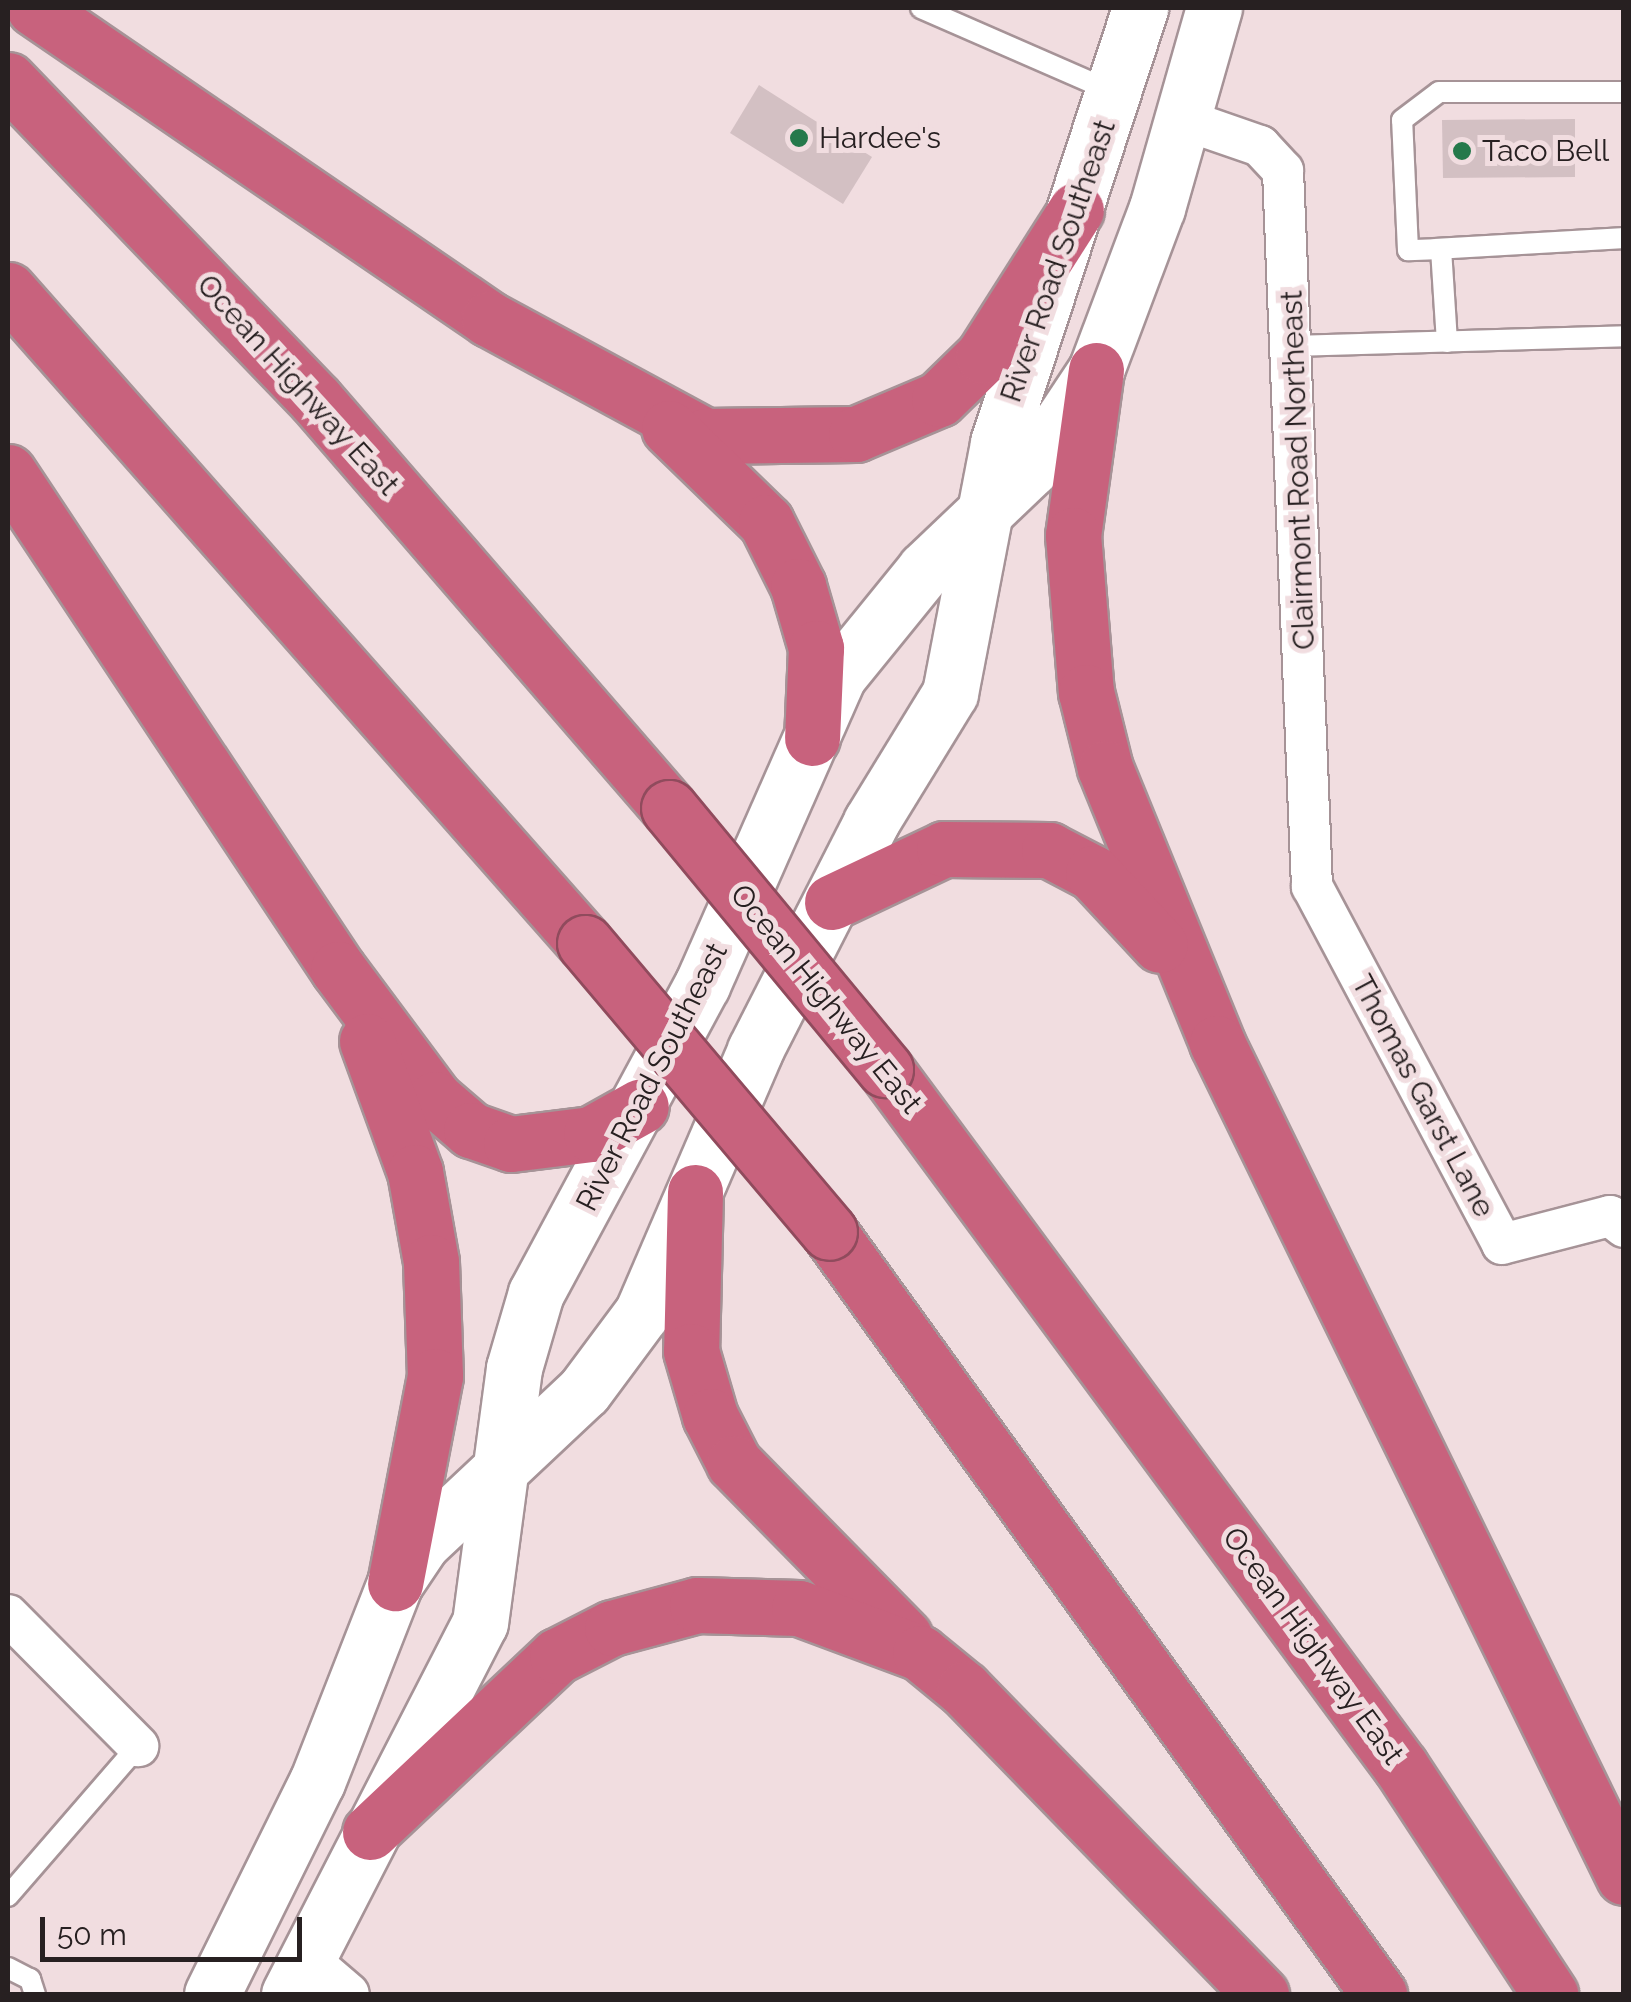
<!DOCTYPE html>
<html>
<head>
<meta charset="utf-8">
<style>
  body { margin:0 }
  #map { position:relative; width:1631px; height:2002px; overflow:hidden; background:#f1dde0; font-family:Raleway,sans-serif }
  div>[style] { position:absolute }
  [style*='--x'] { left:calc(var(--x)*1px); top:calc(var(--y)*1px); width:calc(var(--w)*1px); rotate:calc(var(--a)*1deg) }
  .building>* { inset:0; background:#d3c0c3 }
  .roads { filter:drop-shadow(2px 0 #a69397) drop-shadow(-2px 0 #a69397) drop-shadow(0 2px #a69397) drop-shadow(0 -2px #a69397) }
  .lane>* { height:20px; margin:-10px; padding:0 10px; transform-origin:10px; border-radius:10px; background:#fff }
  .street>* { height:40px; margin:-20px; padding:0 20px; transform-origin:20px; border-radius:20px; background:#fff }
  .secondary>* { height:55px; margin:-27.5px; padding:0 27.5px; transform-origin:27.5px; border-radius:27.5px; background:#fff }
  .highway>* { height:55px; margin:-27.5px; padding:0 27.5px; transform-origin:27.5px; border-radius:27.5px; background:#c8627d }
  .bridges { filter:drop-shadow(2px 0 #904b5d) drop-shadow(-2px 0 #904b5d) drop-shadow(0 2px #904b5d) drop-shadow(0 -2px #904b5d) }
  .highway-bridge>* { height:55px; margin:-27.5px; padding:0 27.5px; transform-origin:27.5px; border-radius:27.5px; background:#c8627d }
  .dots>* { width:28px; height:28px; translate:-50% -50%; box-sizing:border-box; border:5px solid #f1dde0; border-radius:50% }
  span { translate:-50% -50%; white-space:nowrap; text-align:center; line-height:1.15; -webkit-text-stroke:10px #f1dde0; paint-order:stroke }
  .poi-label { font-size:30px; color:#272021 }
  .left { translate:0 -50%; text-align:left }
  .street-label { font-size:30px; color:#272021 }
  .frame { position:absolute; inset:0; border:10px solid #272021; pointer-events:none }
  .scale { position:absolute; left:40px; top:1917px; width:262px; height:45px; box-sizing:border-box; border:5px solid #272021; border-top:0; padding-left:12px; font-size:30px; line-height:35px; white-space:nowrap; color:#272021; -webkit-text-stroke:8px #f1dde0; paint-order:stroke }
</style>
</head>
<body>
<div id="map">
  <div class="building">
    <div style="clip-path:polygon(759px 85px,872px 157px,843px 204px,730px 133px)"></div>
    <div style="clip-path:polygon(1575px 119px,1575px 177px,1443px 178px,1442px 120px)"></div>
  </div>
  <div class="roads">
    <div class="lane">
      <div style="--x:921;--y:8;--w:207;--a:23.6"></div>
      <div style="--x:1436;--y:249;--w:188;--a:-3.3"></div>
      <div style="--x:1447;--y:342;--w:93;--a:-93.7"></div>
      <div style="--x:1441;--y:249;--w:33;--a:178"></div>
      <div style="--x:1408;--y:250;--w:130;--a:-92.6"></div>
      <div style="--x:1402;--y:120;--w:46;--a:-37.1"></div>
      <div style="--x:1439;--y:92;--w:185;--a:0"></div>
      <div style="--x:1294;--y:346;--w:330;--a:-1.7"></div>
      <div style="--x:8;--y:1896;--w:198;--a:-49.1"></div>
      <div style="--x:8;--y:1968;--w:25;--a:27"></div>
      <div style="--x:30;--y:1979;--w:16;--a:72"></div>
    </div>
    <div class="street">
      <div style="--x:1182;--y:119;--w:83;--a:19.1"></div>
      <div style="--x:1260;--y:146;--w:34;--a:47"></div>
      <div style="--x:1283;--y:171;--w:716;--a:87.68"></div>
      <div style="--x:1312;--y:886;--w:405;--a:62"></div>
      <div style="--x:1502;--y:1244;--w:112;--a:-14.5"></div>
      <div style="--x:1610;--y:1216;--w:18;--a:38"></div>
      <div style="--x:8;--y:1615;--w:185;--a:45.2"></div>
      <div style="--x:307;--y:1958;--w:55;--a:40.6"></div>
    </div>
    <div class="secondary">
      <div style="--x:212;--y:1994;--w:237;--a:-63.7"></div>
      <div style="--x:317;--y:1782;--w:214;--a:-68.6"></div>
      <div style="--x:395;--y:1583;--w:48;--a:-56"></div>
      <div style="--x:422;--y:1543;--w:222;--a:-43.2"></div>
      <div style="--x:584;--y:1391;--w:97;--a:-53.4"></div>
      <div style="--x:642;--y:1313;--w:286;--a:-66.7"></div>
      <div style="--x:755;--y:1050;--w:256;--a:-63"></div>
      <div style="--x:871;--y:822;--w:151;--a:-58.5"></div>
      <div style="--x:950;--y:693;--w:255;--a:-79.1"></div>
      <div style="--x:998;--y:443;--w:458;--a:-71.9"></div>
      <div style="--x:289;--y:1994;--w:417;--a:-62.8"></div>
      <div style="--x:480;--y:1623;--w:257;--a:-82.4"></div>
      <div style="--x:514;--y:1368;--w:78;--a:-73.7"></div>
      <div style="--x:536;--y:1293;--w:350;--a:-61.7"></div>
      <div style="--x:702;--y:985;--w:339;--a:-66.2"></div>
      <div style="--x:839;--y:675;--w:136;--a:-50.9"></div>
      <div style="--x:925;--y:569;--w:146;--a:-43.6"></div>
      <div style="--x:1031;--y:468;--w:118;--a:-56.4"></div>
      <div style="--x:1096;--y:370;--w:173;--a:-69.4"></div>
      <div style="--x:1157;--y:208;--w:208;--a:-74.1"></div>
    </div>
    <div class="highway">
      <div style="--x:34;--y:8;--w:551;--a:34.35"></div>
      <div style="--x:489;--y:319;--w:246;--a:28.4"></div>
      <div style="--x:705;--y:436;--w:151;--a:-0.8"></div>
      <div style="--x:856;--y:434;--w:90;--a:-22.9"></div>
      <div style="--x:939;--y:399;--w:62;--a:-44.3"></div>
      <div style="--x:983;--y:356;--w:173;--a:-57.5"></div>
      <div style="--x:8;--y:80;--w:443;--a:46.1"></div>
      <div style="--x:315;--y:399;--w:541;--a:49.12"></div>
      <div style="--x:8;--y:290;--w:871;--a:48.54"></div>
      <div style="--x:1096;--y:370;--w:167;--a:97.9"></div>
      <div style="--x:1073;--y:535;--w:158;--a:85.3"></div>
      <div style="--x:1086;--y:692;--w:78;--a:76"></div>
      <div style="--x:1105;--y:768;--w:297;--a:67.8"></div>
      <div style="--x:1217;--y:1043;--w:928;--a:63.99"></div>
      <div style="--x:669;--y:428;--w:135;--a:44.1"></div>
      <div style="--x:766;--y:522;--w:72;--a:63.4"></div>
      <div style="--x:798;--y:586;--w:65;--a:73.8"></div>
      <div style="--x:816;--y:648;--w:90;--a:92.5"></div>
      <div style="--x:8;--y:472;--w:597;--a:56.42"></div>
      <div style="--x:338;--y:969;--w:162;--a:53.3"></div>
      <div style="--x:435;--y:1099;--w:48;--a:40.7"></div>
      <div style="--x:471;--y:1130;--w:42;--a:19.3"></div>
      <div style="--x:511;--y:1144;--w:81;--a:-7.1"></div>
      <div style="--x:591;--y:1134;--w:57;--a:-29.2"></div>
      <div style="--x:832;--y:902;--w:124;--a:-25.3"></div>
      <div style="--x:944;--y:849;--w:105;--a:0.5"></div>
      <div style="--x:1049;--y:850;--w:50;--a:27.6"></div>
      <div style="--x:1093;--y:873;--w:98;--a:47.1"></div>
      <div style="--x:367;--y:1041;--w:140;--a:69.9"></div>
      <div style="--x:415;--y:1172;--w:91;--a:79.9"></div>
      <div style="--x:431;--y:1262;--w:114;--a:88"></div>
      <div style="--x:435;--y:1376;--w:211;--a:100.9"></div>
      <div style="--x:885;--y:1069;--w:868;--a:53.53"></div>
      <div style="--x:1401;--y:1767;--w:272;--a:56.7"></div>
      <div style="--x:695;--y:1192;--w:159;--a:91.4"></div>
      <div style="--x:691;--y:1351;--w:68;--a:73.7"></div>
      <div style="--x:710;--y:1416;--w:53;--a:62.9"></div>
      <div style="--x:734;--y:1463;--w:243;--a:45.5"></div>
      <div style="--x:829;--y:1232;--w:940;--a:54.18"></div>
      <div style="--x:370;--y:1832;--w:257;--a:-43.3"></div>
      <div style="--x:557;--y:1656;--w:62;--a:-27"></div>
      <div style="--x:612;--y:1628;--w:88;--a:-15.1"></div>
      <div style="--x:697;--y:1605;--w:102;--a:1.7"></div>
      <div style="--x:799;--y:1608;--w:129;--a:20.4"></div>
      <div style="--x:920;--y:1653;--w:57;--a:39.3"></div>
      <div style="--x:964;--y:1689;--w:426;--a:45.8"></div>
    </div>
  </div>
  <div class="bridges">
    <div class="highway-bridge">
      <div style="--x:669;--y:808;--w:339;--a:50.4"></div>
      <div style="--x:585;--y:943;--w:378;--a:49.8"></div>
    </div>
  </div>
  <div class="dots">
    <div style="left:799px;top:138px;background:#25794b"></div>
    <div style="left:1462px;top:151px;background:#25794b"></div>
  </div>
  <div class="poi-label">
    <span class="left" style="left:819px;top:138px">Hardee's</span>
    <span class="left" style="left:1482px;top:151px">Taco Bell</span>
  </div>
  <div class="street-label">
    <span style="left:1058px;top:261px;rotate:-71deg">River Road Southeast</span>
    <span style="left:298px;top:385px;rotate:48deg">Ocean Highway East</span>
    <span style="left:1298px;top:470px;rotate:-92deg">Clairmont Road Northeast</span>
    <span style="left:826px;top:999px;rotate:51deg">Ocean Highway East</span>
    <span style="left:652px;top:1077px;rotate:-63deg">River Road Southeast</span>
    <span style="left:1423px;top:1096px;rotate:62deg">Thomas Garst Lane</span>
    <span style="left:1313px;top:1646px;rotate:54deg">Ocean Highway East</span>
  </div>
  <div class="frame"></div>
  <div class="scale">50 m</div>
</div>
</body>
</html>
